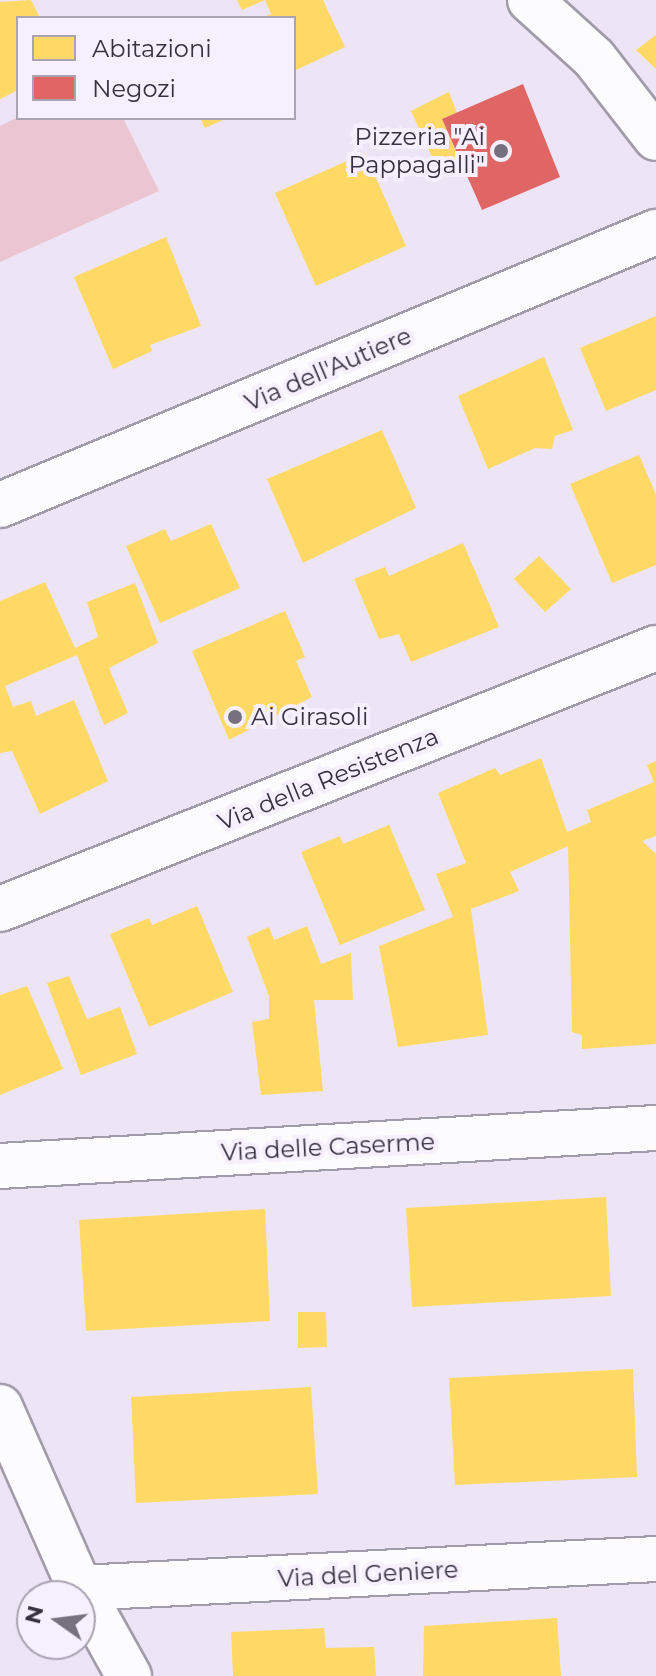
<!DOCTYPE html>
<html>
<head>
<meta charset="utf-8">
<style>
  body { margin:0 }
  #map { position:relative; width:656px; height:1676px; overflow:hidden; background:#ede5f5; font-family:Montserrat,sans-serif }
  div>[style] { position:absolute }
  [style*='--x'] { left:calc(var(--x)*1px); top:calc(var(--y)*1px); width:calc(var(--w)*1px); rotate:calc(var(--a)*1deg) }
  .green>* { inset:0; background:#ecc5d2 }
  .homes>* { inset:0; background:#ffd966 }
  .shops>* { inset:0; background:#e06666 }
  .roads { filter:drop-shadow(2px 0 #a29ba9) drop-shadow(-2px 0 #a29ba9) drop-shadow(0 2px #a29ba9) drop-shadow(0 -2px #a29ba9) }
  .minor>* { height:44px; margin:-22px; padding:0 22px; transform-origin:22px; border-radius:22px; background:#fcfbfe }
  .dots>* { width:22px; height:22px; translate:-50% -50%; box-sizing:border-box; border:4px solid #f6effe; border-radius:50% }
  span { translate:-50% -50%; white-space:nowrap; text-align:center; line-height:1.15; -webkit-text-stroke:8px #f6effe; paint-order:stroke }
  .poi-label { font-size:24px; color:#383140 }
  .right { translate:-100% -50%; text-align:right }
  .left { translate:0 -50%; text-align:left }
  .street-label { font-size:24px; color:#383140 }
  .legend { position:absolute; left:16px; top:16px; width:280px; height:104px; box-sizing:border-box; background:#f6effe; border:2px solid #aaa3b2; margin:0; padding:10px 14px; list-style:none; font-size:24px; color:#383140 }
  .legend li { display:flex; align-items:center; gap:16px; height:40px }
  .legend b { width:40px; border:2px solid #aaa3b2 }
  .north { position:absolute; left:16px; top:1580px; width:80px; height:80px; box-sizing:border-box; background:#f6effe; border:2px solid #aaa3b2; border-radius:50%; rotate:284deg; font-size:22px; font-weight:700; line-height:32px; text-align:center; color:#383140 }
  .north::after { content:''; display:block; margin:auto; width:28px; height:36px; background:#77707f; clip-path:polygon(50% 0,100% 100%,50% 72%,0 100%) }
</style>
</head>
<body>
<div id="map">
  <div class="green">
    <div style="clip-path:polygon(18px 117px,123px 118px,159px 191px,0 262px,0 126px)"></div>
  </div>
  <div class="homes">
    <div style="clip-path:polygon(31px 0,40px 18px,18px 18px,18px 90px,0 99px,0 2px)"></div>
    <div style="clip-path:polygon(237px 0,323px 0,345px 47px,294px 71px,294px 18px,261px 18px,271px 14px,265px 0,242px 10px)"></div>
    <div style="clip-path:polygon(656px 35px,656px 69px,636px 50px)"></div>
    <div style="clip-path:polygon(449px 92px,457px 113px,442px 119px,464px 171px,441px 177px,411px 111px)"></div>
    <div style="clip-path:polygon(200px 118px,227px 118px,205px 128px)"></div>
    <div style="clip-path:polygon(365px 153px,406px 246px,316px 286px,275px 193px)"></div>
    <div style="clip-path:polygon(166px 237px,201px 326px,150px 345px,152px 351px,113px 369px,74px 277px)"></div>
    <div style="clip-path:polygon(656px 316px,656px 390px,606px 411px,580px 348px)"></div>
    <div style="clip-path:polygon(544px 357px,573px 430px,555px 436px,552px 449px,535px 448px,488px 469px,458px 396px)"></div>
    <div style="clip-path:polygon(382px 430px,416px 508px,303px 563px,267px 479px)"></div>
    <div style="clip-path:polygon(639px 455px,656px 495px,656px 565px,612px 583px,570px 484px)"></div>
    <div style="clip-path:polygon(211px 524px,240px 588px,160px 623px,126px 546px,165px 529px,171px 541px)"></div>
    <div style="clip-path:polygon(463px 543px,499px 627px,411px 662px,399px 634px,379px 639px,354px 579px,385px 567px,389px 576px)"></div>
    <div style="clip-path:polygon(539px 556px,571px 589px,545px 612px,514px 579px)"></div>
    <div style="clip-path:polygon(45px 582px,75px 648px,98px 637px,87px 602px,135px 583px,158px 643px,109px 668px,128px 713px,104px 725px,77px 655px,5px 686px,13px 707px,31px 701px,36px 716px,74px 700px,108px 781px,40px 814px,12px 751px,0 753px,0 601px)"></div>
    <div style="clip-path:polygon(285px 611px,305px 657px,296px 661px,312px 697px,229px 740px,192px 651px)"></div>
    <div style="clip-path:polygon(541px 758px,567px 832px,591px 822px,587px 810px,654px 782px,647px 765px,656px 761px,656px 836px,642px 841px,656px 854px,656px 1044px,582px 1049px,582px 1035px,572px 1032px,568px 846px,510px 872px,519px 891px,471px 909px,488px 1035px,398px 1047px,379px 946px,453px 917px,436px 874px,466px 863px,438px 793px,495px 768px,500px 775px)"></div>
    <div style="clip-path:polygon(389px 825px,425px 910px,340px 945px,301px 852px,340px 836px,343px 844px)"></div>
    <div style="clip-path:polygon(197px 906px,233px 992px,149px 1027px,110px 934px,149px 918px,152px 925px)"></div>
    <div style="clip-path:polygon(307px 926px,321px 964px,351px 953px,353px 1000px,314px 1000px,323px 1091px,261px 1095px,252px 1022px,269px 1019px,269px 996px,247px 937px,269px 927px,274px 940px)"></div>
    <div style="clip-path:polygon(69px 976px,87px 1019px,120px 1007px,137px 1054px,81px 1075px,47px 983px)"></div>
    <div style="clip-path:polygon(27px 986px,63px 1069px,0 1095px,0 995px)"></div>
    <div style="clip-path:polygon(606px 1197px,611px 1296px,412px 1307px,406px 1208px)"></div>
    <div style="clip-path:polygon(265px 1209px,270px 1321px,86px 1331px,79px 1220px)"></div>
    <div style="clip-path:polygon(298px 1312px,326px 1312px,327px 1347px,298px 1348px)"></div>
    <div style="clip-path:polygon(633px 1369px,637px 1477px,455px 1485px,449px 1378px)"></div>
    <div style="clip-path:polygon(311px 1387px,318px 1494px,136px 1503px,131px 1397px)"></div>
    <div style="clip-path:polygon(557px 1618px,561px 1676px,423px 1676px,424px 1626px)"></div>
    <div style="clip-path:polygon(324px 1628px,326px 1648px,374px 1647px,376px 1676px,233px 1676px,231px 1632px)"></div>
  </div>
  <div class="shops">
    <div style="clip-path:polygon(523px 84px,560px 177px,482px 210px,442px 119px)"></div>
  </div>
  <div class="roads">
    <div class="minor">
      <div style="--x:530;--y:0;--w:86;--a:42.2"></div>
      <div style="--x:594;--y:58;--w:101;--a:52.2"></div>
      <div style="--x:0;--y:505;--w:711;--a:-22.6"></div>
      <div style="--x:0;--y:909;--w:706;--a:-21.7"></div>
      <div style="--x:0;--y:1166;--w:657;--a:-3.32"></div>
      <div style="--x:0;--y:1407;--w:198;--a:66.2"></div>
      <div style="--x:80;--y:1588;--w:101;--a:60.9"></div>
      <div style="--x:80;--y:1588;--w:577;--a:-2.88"></div>
    </div>
  </div>
  <div class="dots">
    <div style="left:501px;top:151px;background:#77707f"></div>
    <div style="left:235px;top:717px;background:#77707f"></div>
  </div>
  <div class="poi-label">
    <span class="right" style="left:485px;top:151px">Pizzeria "Ai<br>Pappagalli"</span>
    <span class="left" style="left:251px;top:717px">Ai Girasoli</span>
  </div>
  <div class="street-label">
    <span style="left:328px;top:369px;rotate:-23deg">Via dell'Autiere</span>
    <span style="left:328px;top:779px;rotate:-22deg">Via della Resistenza</span>
    <span style="left:328px;top:1147px;rotate:-3deg">Via delle Caserme</span>
    <span style="left:368px;top:1574px;rotate:-3deg">Via del Geniere</span>
  </div>
  <ul class="legend">
  <li><b style="height:22px;background:#ffd966"></b>Abitazioni</li>
  <li><b style="height:22px;background:#e06666"></b>Negozi</li>
  </ul>
  <div class="north">N</div>
</div>
</body>
</html>
